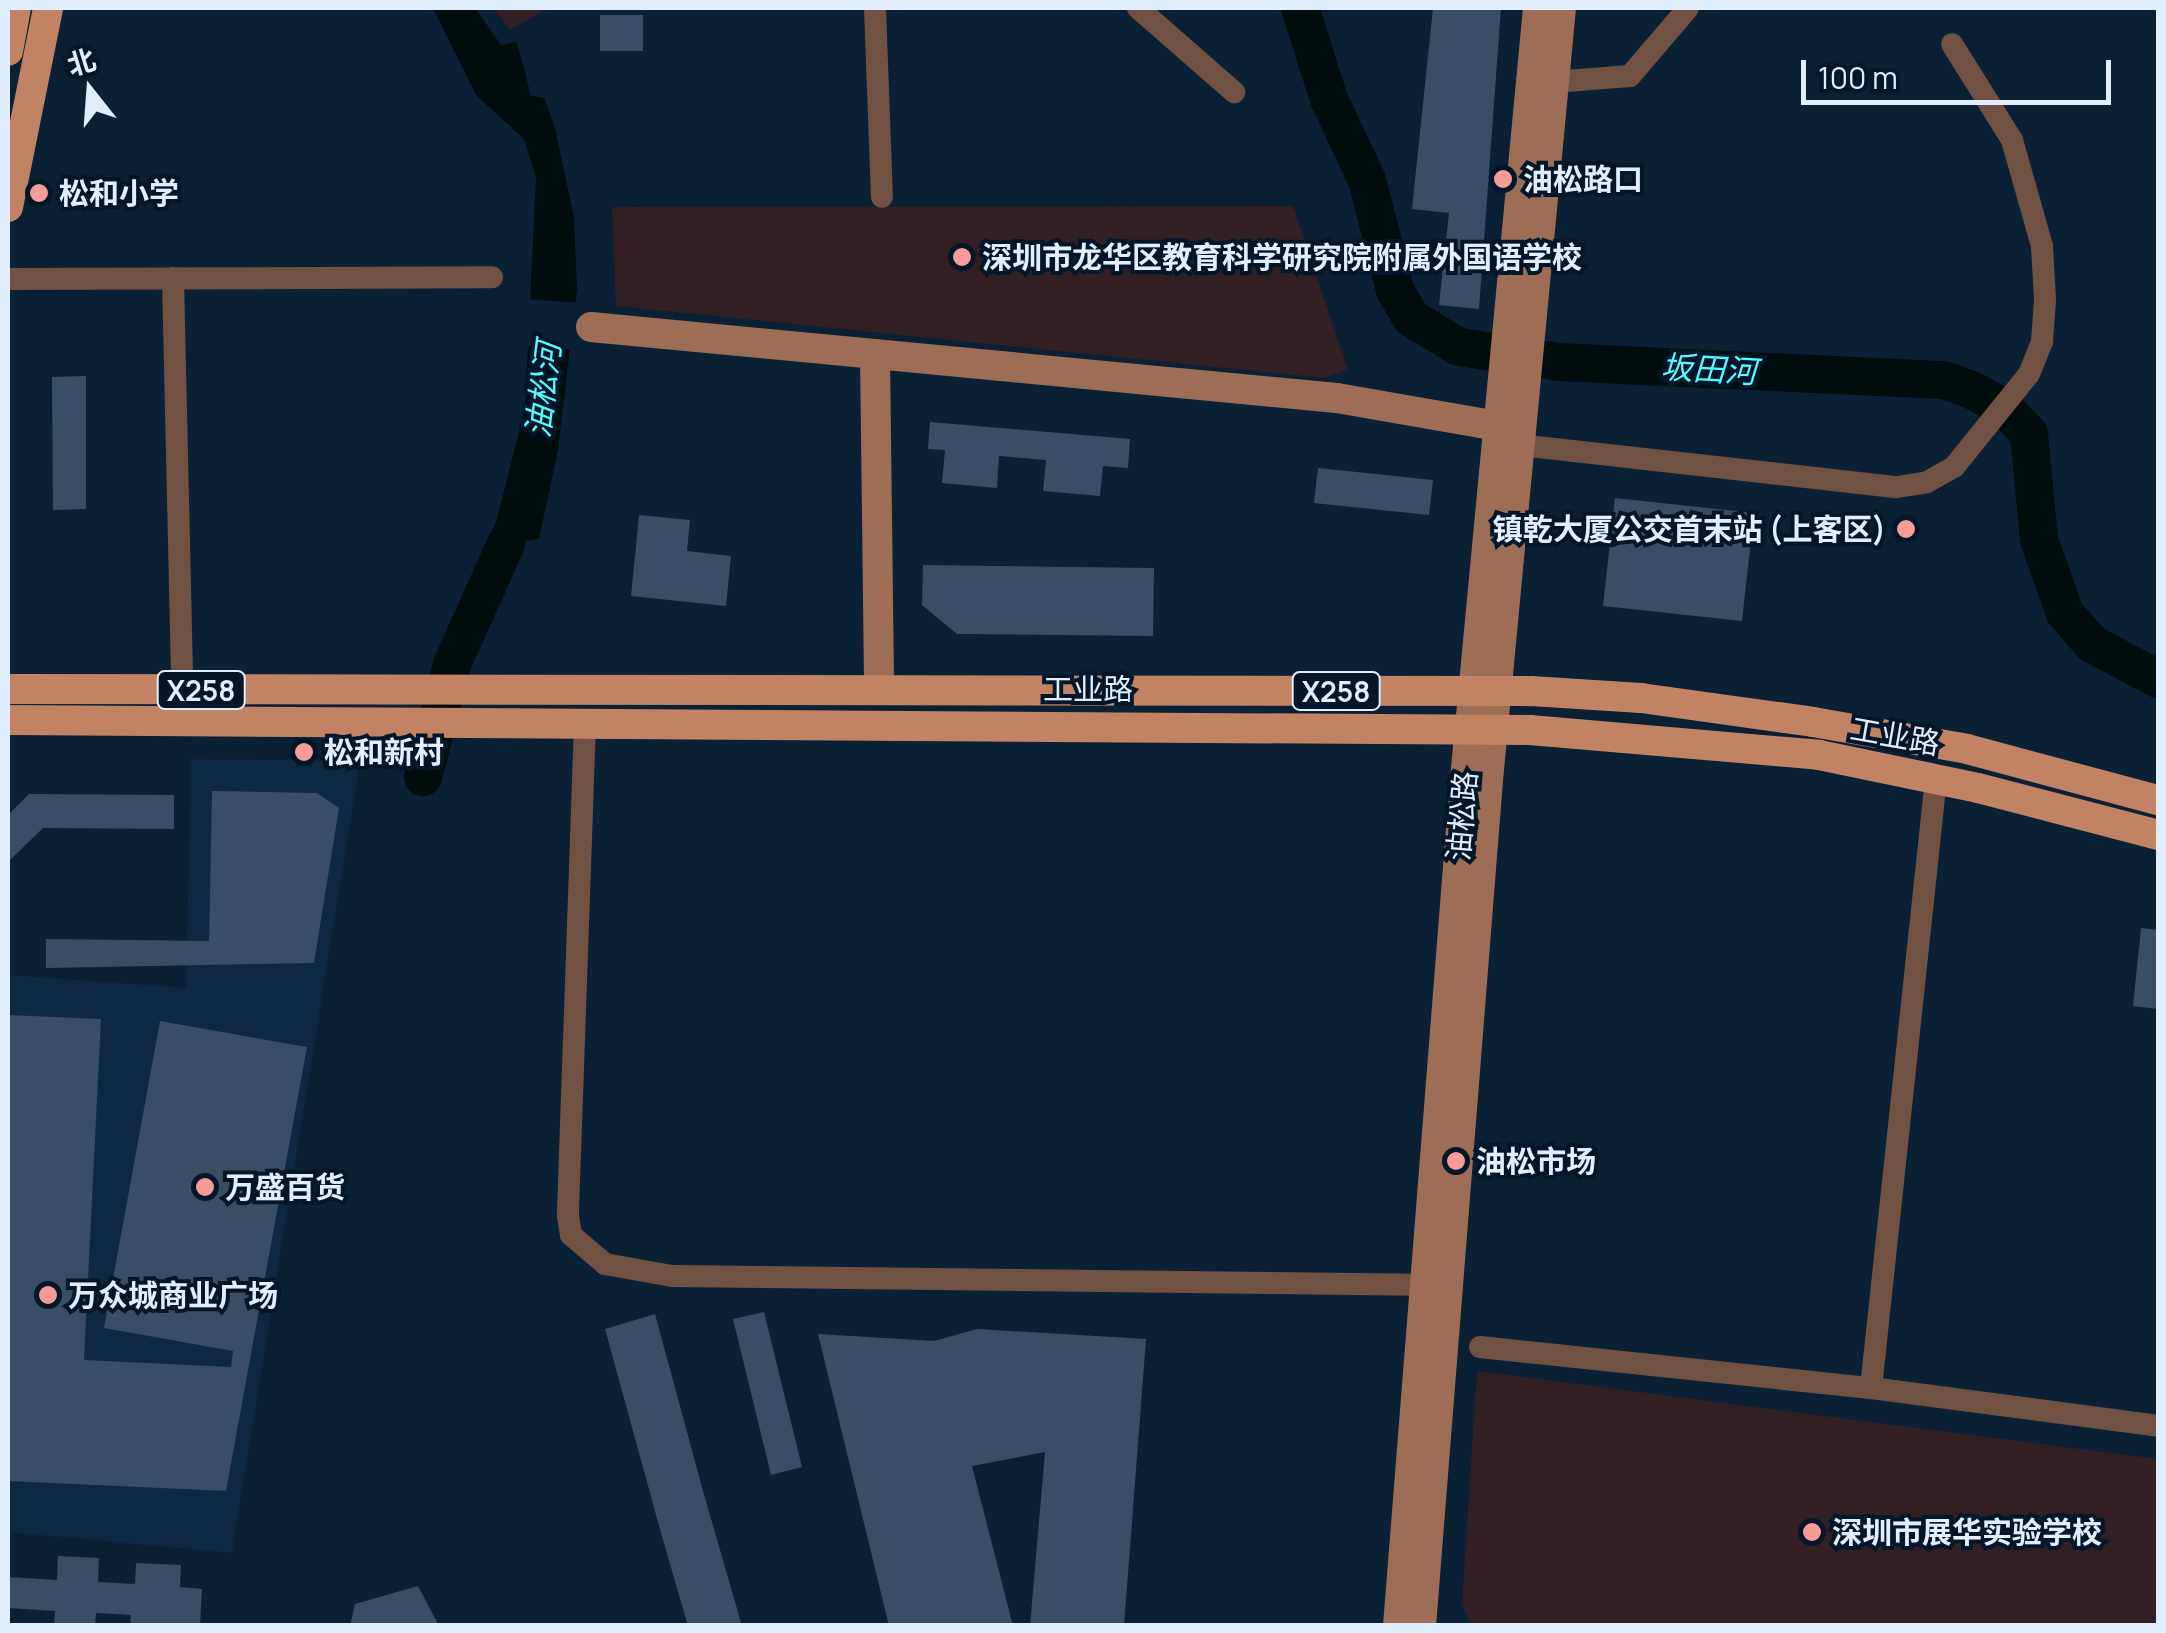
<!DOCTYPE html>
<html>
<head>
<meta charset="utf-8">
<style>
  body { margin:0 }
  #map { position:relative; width:2166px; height:1633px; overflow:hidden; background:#0a2034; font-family:Manrope,"Noto Sans SC",sans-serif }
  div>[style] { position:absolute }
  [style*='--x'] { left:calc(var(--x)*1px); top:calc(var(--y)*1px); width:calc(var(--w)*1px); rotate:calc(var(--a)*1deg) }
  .built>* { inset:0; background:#0d2842 }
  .education>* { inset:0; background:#321f24 }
  .water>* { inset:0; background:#010c0c }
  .pier>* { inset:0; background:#0a2034 }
  .river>* { height:38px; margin:-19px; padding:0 19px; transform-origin:19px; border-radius:19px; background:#010c0c }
  .building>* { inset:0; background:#374e66 }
  .street>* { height:22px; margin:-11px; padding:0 11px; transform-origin:11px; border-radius:11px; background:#705142 }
  .secondary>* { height:30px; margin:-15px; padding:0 15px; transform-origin:15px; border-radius:15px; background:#9e6d56 }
  .primary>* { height:30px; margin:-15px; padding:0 15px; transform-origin:15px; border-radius:15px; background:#c28364 }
  .dots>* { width:28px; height:28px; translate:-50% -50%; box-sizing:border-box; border:5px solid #03162a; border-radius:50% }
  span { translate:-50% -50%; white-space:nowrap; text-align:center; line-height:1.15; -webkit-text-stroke:8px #03162a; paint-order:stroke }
  .shield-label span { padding:2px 8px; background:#03162a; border:2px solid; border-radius:8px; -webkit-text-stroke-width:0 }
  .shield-label { font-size:28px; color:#e1eefd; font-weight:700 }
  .poi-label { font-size:30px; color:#e1eefd; font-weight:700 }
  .left { translate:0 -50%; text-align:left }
  .right { translate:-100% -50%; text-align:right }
  .street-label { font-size:30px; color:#e1eefd }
  .water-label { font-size:32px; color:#54fdfd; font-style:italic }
  .frame { position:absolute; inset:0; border:10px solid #e1eefd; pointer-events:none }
  .north { position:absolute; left:40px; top:40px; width:100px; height:100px; -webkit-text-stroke:8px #03162a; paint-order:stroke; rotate:343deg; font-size:28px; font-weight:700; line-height:40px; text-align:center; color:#e1eefd }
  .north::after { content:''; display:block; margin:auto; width:35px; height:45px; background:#e1eefd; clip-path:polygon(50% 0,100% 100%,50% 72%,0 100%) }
  .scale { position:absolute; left:1801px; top:60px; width:310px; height:45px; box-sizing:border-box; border:5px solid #e1eefd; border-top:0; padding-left:12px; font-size:30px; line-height:35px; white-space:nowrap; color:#e1eefd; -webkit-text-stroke:8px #03162a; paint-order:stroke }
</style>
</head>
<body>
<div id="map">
  <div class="built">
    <div style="clip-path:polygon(191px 759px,360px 761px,232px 1553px,8px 1532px,8px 975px,186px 988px)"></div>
  </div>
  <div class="education">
    <div style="clip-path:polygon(493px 8px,549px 8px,510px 30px)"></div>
    <div style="clip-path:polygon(1293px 206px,1348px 370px,1324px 378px,616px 306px,612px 207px)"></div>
    <div style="clip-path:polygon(1477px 1371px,2158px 1459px,2158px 1625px,1471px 1625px,1462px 1605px)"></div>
  </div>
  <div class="water">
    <div style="clip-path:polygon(433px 8px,475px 8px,501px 45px,517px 42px,531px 96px,544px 98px,555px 128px,574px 218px,577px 289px,558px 450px,539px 539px,523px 541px,502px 600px,472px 581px,497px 519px,525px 408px,536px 177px,524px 139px,476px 95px)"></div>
  </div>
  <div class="pier">
    <div style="clip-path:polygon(527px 299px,581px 303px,577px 350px,525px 346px)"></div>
  </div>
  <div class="river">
    <div style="--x:1300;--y:8;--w:96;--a:72.3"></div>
    <div style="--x:1329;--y:99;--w:89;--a:64.9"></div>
    <div style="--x:1367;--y:180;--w:114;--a:75.7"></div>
    <div style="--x:1395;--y:290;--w:32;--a:60"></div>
    <div style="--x:1411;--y:318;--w:56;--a:31.1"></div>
    <div style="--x:1459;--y:347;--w:101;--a:8.5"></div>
    <div style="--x:1559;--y:362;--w:385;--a:2.7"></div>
    <div style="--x:1944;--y:380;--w:30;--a:20"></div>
    <div style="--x:1972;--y:390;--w:38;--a:29"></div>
    <div style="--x:2005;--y:408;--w:35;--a:47"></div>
    <div style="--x:2029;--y:434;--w:106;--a:84.6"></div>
    <div style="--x:2039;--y:540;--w:77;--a:70.4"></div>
    <div style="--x:2065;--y:613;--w:41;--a:48.9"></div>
    <div style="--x:2092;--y:644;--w:75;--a:27.9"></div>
    <div style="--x:423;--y:777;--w:119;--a:-75.4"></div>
    <div style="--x:453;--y:662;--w:129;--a:-65.8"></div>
  </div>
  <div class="building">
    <div style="clip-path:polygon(1433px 8px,1501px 8px,1479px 309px,1439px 305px,1449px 213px,1412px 209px)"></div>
    <div style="clip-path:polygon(600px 15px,643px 15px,643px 51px,600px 51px)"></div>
    <div style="clip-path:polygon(86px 376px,86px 509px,53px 510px,52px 377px)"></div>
    <div style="clip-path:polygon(930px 422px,1130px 439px,1128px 468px,1103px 466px,1100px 496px,1043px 491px,1046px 460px,999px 456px,997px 488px,942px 483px,945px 450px,928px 449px)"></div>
    <div style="clip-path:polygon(1318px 468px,1433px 480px,1429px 515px,1314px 503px)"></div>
    <div style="clip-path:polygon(1615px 498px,1754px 513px,1742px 621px,1603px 606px)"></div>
    <div style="clip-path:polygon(639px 515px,690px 520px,687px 551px,731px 556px,726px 606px,631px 596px)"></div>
    <div style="clip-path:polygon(923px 565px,1154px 568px,1153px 636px,957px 634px,922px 605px)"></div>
    <div style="clip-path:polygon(212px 791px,317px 793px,339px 808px,314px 963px,46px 968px,46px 939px,209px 941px)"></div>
    <div style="clip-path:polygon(29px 794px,174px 795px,174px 829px,43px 828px,8px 862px,8px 815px)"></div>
    <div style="clip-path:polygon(2141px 928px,2158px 930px,2158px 1009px,2133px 1006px)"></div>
    <div style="clip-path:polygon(8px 1015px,101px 1019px,84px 1360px,231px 1367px,233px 1351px,104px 1328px,160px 1021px,307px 1047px,226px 1491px,8px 1481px)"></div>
    <div style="clip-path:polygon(764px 1312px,802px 1467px,771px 1475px,733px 1319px)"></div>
    <div style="clip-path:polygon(655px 1314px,703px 1491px,742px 1626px,688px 1626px,661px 1533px,605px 1329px)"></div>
    <div style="clip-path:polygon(977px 1329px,1146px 1339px,1124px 1626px,1030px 1626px,1045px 1452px,972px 1466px,1013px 1626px,889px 1626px,818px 1334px,934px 1341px)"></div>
    <div style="clip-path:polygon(58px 1556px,99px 1558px,98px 1582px,135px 1584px,136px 1563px,181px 1565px,180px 1587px,202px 1589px,200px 1626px,130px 1626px,131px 1615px,96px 1613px,95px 1626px,54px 1626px,55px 1611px,8px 1608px,8px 1577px,57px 1580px)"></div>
    <div style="clip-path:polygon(418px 1586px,439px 1626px,350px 1626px,355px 1604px)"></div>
  </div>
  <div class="street">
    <div style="--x:875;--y:8;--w:189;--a:87.9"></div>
    <div style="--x:1138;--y:8;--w:128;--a:41.2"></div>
    <div style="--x:1554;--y:82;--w:76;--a:-4.5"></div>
    <div style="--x:1630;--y:76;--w:89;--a:-49.5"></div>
    <div style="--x:173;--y:278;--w:412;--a:88.7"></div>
    <div style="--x:8;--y:279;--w:484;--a:-0.2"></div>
    <div style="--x:1520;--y:445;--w:379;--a:6.4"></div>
    <div style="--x:1897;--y:487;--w:30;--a:-9"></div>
    <div style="--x:1927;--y:482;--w:31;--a:-29"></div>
    <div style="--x:1954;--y:467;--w:119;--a:-51.1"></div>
    <div style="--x:2029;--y:374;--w:35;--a:-68"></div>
    <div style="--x:2042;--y:341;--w:41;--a:-85.8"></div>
    <div style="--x:2045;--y:300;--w:54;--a:-93.2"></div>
    <div style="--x:2042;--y:246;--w:110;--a:-105.8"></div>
    <div style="--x:2012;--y:140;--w:113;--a:-122"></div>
    <div style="--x:585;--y:724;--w:492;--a:92"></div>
    <div style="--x:568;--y:1216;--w:19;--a:81"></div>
    <div style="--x:571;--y:1235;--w:45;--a:40.5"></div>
    <div style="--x:605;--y:1264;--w:68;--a:10.2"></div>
    <div style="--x:672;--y:1276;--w:767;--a:0.67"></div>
    <div style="--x:1480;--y:1347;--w:393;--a:6"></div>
    <div style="--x:1871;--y:1388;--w:290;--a:7.5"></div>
    <div style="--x:1871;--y:1388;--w:612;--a:-83.91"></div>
  </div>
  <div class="secondary">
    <div style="--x:591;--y:327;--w:749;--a:5.44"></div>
    <div style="--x:1337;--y:398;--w:163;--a:9.9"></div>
    <div style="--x:875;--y:354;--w:334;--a:89.3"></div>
    <div style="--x:1398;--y:1626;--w:850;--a:-85.48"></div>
    <div style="--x:1465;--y:779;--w:774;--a:-84.59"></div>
    <div style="--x:1421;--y:1626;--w:849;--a:-85.47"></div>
    <div style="--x:1488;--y:780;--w:775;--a:-84.6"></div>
  </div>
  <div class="primary">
    <div style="--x:8;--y:51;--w:44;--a:-79.5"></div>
    <div style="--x:8;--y:207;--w:203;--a:-78.6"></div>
    <div style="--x:8;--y:689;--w:1523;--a:0.08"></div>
    <div style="--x:1531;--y:691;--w:110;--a:3.6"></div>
    <div style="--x:1641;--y:698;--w:174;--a:7.9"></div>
    <div style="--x:1813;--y:722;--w:156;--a:9.9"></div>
    <div style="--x:1967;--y:749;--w:198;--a:15"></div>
    <div style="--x:8;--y:720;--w:1522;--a:0.38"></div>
    <div style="--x:1530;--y:730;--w:290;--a:4.9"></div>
    <div style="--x:1819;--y:755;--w:162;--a:11.7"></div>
    <div style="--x:1978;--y:788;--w:186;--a:14.6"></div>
  </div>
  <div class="dots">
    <div style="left:1503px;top:179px;background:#f59c96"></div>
    <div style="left:39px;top:193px;background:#f59c96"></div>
    <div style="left:962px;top:257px;background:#f59c96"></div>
    <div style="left:1906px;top:529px;background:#f59c96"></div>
    <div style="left:304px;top:752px;background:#f59c96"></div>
    <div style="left:1456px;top:1161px;background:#f59c96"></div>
    <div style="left:205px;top:1187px;background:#f59c96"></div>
    <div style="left:48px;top:1295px;background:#f59c96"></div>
    <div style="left:1812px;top:1532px;background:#f59c96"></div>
  </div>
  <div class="shield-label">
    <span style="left:201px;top:690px">X258</span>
    <span style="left:1336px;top:691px">X258</span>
  </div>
  <div class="poi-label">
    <span class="left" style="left:1523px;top:179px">油松路口</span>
    <span class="left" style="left:59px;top:193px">松和小学</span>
    <span class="left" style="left:982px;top:257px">深圳市龙华区教育科学研究院附属外国语学校</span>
    <span class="right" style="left:1886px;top:529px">镇乾大厦公交首末站 (上客区)</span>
    <span class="left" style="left:324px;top:752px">松和新村</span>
    <span class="left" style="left:1476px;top:1161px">油松市场</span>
    <span class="left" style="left:225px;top:1187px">万盛百货</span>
    <span class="left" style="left:68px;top:1295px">万众城商业广场</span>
    <span class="left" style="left:1832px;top:1532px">深圳市展华实验学校</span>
  </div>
  <div class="street-label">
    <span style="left:1088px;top:689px">工业路</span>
    <span style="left:1895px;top:736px;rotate:10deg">工业路</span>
    <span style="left:1462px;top:816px;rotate:-85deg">油松路</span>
  </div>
  <div class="water-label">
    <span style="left:1709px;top:369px;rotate:3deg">坂田河</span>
    <span style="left:543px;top:390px;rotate:-83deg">油松河</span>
  </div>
  <div class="frame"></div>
  <div class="north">北</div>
  <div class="scale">100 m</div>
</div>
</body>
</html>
